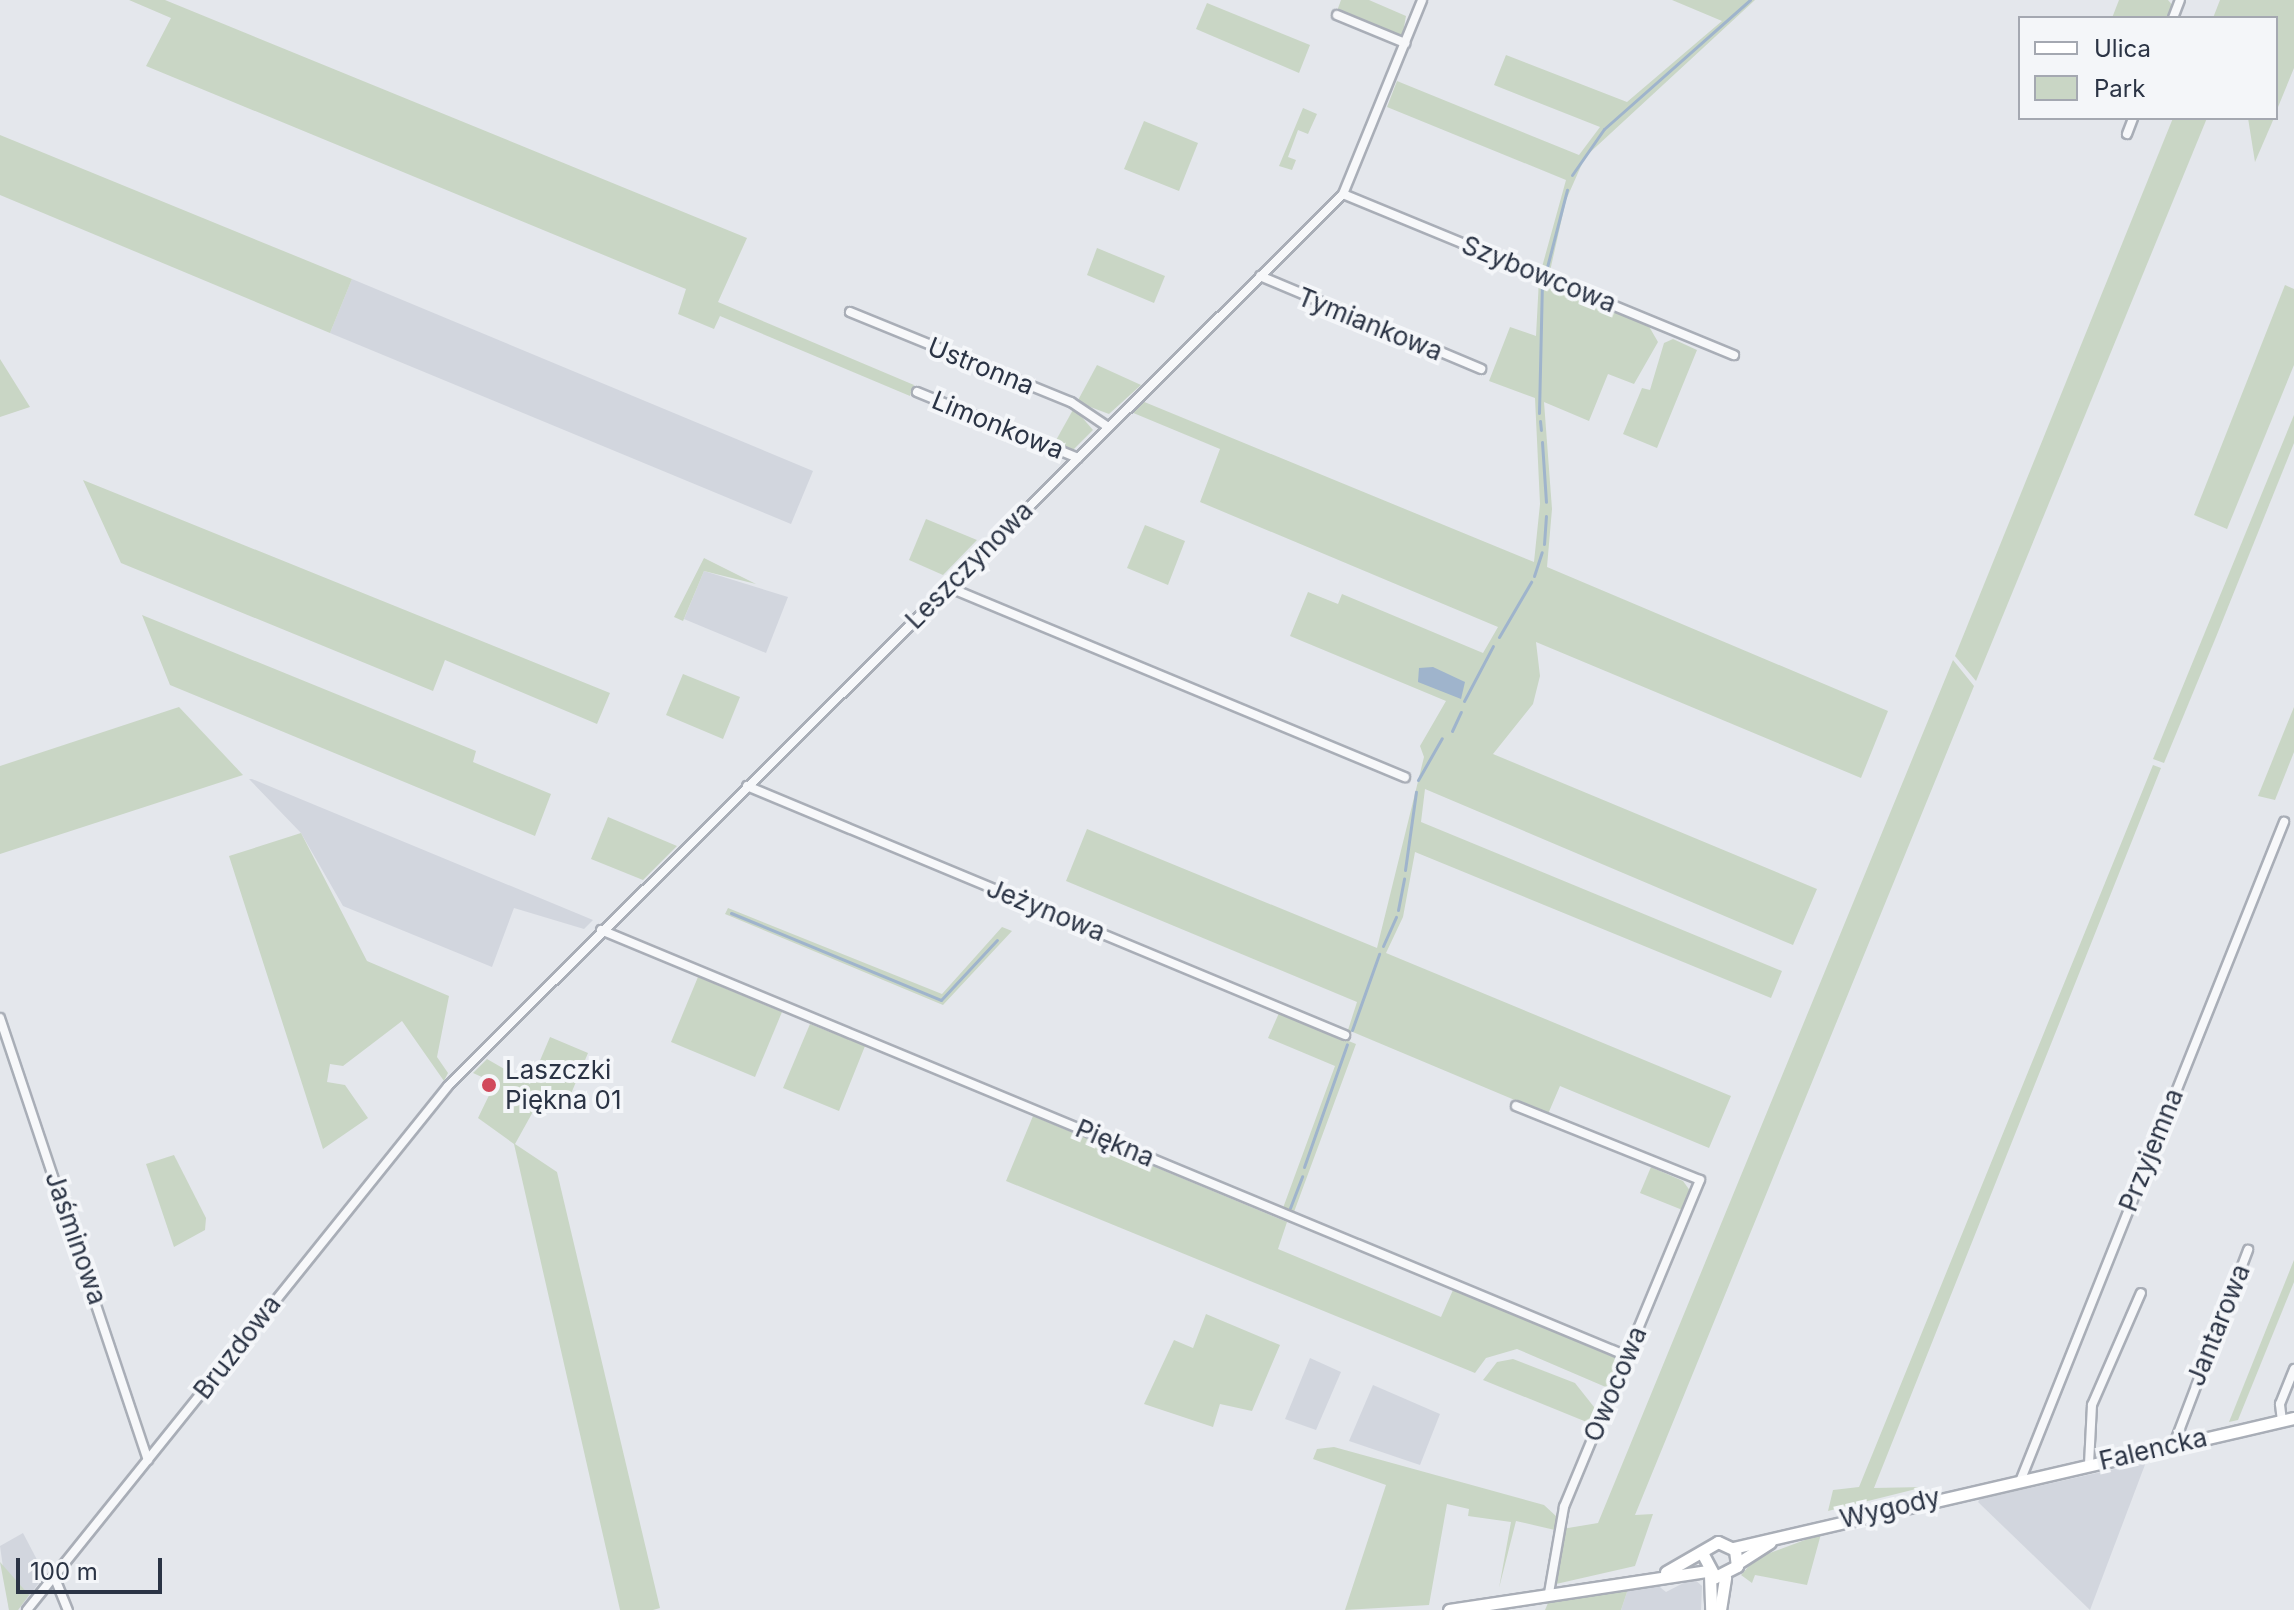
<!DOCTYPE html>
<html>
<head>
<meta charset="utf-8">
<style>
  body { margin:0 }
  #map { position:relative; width:2294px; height:1610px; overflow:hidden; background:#e4e7ec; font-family:Inter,sans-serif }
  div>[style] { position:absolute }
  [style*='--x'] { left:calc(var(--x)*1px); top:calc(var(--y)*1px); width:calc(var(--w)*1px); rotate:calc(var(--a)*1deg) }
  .built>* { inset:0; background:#d2d6de }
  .green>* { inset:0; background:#c9d6c5 }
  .water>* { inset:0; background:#9fb4cc }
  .stream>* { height:3px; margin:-1.5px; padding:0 1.5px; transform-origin:1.5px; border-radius:1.5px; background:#9fb4cc }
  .roads { filter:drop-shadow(2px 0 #a9aeb7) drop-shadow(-2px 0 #a9aeb7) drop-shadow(0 2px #a9aeb7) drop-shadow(0 -2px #a9aeb7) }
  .street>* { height:8px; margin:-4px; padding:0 4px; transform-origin:4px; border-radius:4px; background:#f7f8fa }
  .secondary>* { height:11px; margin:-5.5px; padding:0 5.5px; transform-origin:5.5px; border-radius:5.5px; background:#fff }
  .dots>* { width:22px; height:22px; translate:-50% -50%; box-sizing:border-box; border:4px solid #f4f6f9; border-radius:50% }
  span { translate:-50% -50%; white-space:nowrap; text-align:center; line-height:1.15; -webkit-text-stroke:8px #f4f6f9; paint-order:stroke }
  .street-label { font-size:26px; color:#2b3445 }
  .poi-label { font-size:26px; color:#2b3445 }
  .left { translate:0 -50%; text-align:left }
  .legend { position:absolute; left:2018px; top:16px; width:260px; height:104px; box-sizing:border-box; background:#f4f6f9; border:2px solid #a4a8b1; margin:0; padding:10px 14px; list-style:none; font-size:24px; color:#2b3445 }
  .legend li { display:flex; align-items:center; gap:16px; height:40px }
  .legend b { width:40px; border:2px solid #a4a8b1 }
  .scale { position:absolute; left:16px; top:1558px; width:146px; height:36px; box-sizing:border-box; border:4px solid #2b3445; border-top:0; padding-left:10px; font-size:24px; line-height:28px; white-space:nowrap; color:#2b3445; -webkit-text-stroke:6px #f4f6f9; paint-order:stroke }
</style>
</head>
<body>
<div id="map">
  <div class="built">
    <div style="clip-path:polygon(352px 279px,813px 471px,791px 524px,330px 333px)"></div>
    <div style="clip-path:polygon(704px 571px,788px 597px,766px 653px,684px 619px)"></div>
    <div style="clip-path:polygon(249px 779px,252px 779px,593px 920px,584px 929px,514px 908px,492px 967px,343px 906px,301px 833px)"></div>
    <div style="clip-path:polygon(1310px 1358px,1341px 1372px,1316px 1430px,1285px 1419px)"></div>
    <div style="clip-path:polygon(1373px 1385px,1440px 1414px,1420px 1465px,1349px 1441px)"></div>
    <div style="clip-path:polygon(2146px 1462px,2090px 1610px,1978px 1502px,1980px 1499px)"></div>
    <div style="clip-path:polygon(23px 1533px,45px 1575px,18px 1610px,9px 1610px,0 1546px)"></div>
    <div style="clip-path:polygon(1693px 1578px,1702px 1586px,1701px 1610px,1621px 1610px,1628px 1589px,1656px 1584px,1666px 1592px)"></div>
  </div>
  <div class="green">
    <div style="clip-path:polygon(129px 0,165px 0,747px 238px,718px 302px,914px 385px,910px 396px,720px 316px,714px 329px,678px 314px,686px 289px,146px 66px,171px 18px)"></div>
    <div style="clip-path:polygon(1341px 0,1369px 0,1406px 16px,1402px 38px,1337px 11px)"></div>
    <div style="clip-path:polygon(1672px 0,1755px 0,1585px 157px,1566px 200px,1550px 271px,1542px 267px,1566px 180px,1387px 107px,1397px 81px,1579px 155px,1600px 127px,1494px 85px,1506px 55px,1627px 102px,1722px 21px)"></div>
    <div style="clip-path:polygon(2119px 0,2168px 0,2173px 6px,2168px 18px,2112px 18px)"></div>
    <div style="clip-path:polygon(2220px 0,2294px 0,2294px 68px,2276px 112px,2276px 18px,2213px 18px)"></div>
    <div style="clip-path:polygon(1207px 3px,1310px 45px,1299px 73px,1196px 29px)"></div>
    <div style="clip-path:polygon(1303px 108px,1317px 114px,1308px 134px,1298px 130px,1288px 157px,1296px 160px,1292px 170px,1279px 166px)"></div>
    <div style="clip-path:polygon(2173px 118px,2207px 118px,1976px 681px,1955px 656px)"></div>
    <div style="clip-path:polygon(2248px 118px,2274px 118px,2255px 162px)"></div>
    <div style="clip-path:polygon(1144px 121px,1198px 143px,1179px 191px,1124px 169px)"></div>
    <div style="clip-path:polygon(0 135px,352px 279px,330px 333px,0 195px)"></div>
    <div style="clip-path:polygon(1097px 248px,1165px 276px,1154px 303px,1087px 275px)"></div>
    <div style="clip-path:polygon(1539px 279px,1647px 323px,1658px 342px,1634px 384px,1608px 374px,1589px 421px,1544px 402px,1552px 509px,1547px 567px,1888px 711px,1861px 778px,1536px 642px,1540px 676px,1533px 704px,1493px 754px,1817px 889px,1793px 945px,1425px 789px,1421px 822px,1782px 971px,1771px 998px,1415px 852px,1403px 917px,1386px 953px,1731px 1096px,1709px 1148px,1560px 1086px,1548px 1114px,1348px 1030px,1357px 1002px,1066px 881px,1087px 829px,1377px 948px,1424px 757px,1420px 746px,1446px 701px,1290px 636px,1308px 592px,1338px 604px,1342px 594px,1483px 653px,1498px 627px,1200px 502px,1220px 449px,1131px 412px,1142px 401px,1534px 562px,1540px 504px,1535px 398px,1489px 381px,1510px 327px,1536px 336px)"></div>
    <div style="clip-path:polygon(2285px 285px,2294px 289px,2294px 365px,2227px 529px,2194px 515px)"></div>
    <div style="clip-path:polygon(1673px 339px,1697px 350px,1657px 448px,1623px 434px,1642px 388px,1650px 390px,1664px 343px)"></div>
    <div style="clip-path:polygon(0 359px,30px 407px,0 417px)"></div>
    <div style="clip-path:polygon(1097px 365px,1141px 385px,1109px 414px,1077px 402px)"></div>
    <div style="clip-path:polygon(1074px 408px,1093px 430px,1073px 450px,1055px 442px)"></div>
    <div style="clip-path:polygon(2294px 415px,2294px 443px,2216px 637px,2164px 763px,2153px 759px)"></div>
    <div style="clip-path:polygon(83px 480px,610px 693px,597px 724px,445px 660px,433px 691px,121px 563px)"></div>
    <div style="clip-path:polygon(926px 519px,977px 540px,943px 575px,909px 560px)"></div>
    <div style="clip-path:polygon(1145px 525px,1185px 541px,1168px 585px,1127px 568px)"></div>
    <div style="clip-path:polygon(704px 558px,756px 584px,704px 571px,683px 621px,674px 617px)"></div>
    <div style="clip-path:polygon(142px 615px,476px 751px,473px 762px,551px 794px,535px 836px,170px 685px)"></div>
    <div style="clip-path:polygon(1953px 660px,1974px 686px,1635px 1515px,1653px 1514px,1635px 1566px,1556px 1584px,1562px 1529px,1598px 1523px)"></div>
    <div style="clip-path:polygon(683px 674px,740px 697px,723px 739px,666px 715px)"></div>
    <div style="clip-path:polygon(179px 707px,243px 775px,0 854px,0 766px)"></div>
    <div style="clip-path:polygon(2294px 707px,2294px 752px,2275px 800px,2258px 796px)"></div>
    <div style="clip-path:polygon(2153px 765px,2161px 768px,1874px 1488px,1924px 1487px,1828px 1511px,1833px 1490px,1859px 1487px)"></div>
    <div style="clip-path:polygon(608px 817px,677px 846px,643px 880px,591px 859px)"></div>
    <div style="clip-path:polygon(301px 833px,367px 961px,449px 996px,437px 1057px,448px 1073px,444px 1081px,402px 1021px,343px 1066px,330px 1064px,327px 1082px,345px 1085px,368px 1118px,323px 1149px,229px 856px)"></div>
    <div style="clip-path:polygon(728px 908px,942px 994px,1002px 927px,1012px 931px,943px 1005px,725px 914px)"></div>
    <div style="clip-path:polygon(698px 977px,782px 1012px,755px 1077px,671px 1042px)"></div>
    <div style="clip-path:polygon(1279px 1013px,1356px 1044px,1294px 1212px,1283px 1208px,1335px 1066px,1268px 1038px)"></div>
    <div style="clip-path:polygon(810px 1024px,865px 1046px,839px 1111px,783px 1088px)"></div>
    <div style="clip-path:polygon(550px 1037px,588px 1053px,568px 1101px,545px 1090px,515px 1144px,557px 1172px,660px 1608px,653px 1610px,620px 1610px,514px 1144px,478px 1118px,495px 1083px,473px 1073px,487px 1059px,530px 1084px)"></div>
    <div style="clip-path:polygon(1033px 1116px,1287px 1222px,1278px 1249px,1441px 1317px,1453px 1290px,1616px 1358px,1617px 1371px,1608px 1388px,1517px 1349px,1486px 1358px,1475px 1373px,1006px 1181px)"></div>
    <div style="clip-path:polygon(174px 1155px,206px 1218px,205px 1230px,174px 1247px,146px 1164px)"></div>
    <div style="clip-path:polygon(1651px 1167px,1683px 1181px,1691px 1192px,1685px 1211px,1640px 1193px)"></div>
    <div style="clip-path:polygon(2294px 1260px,2294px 1282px,2238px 1420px,2229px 1422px)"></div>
    <div style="clip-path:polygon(1206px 1314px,1280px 1345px,1252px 1411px,1220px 1404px,1213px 1427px,1144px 1404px,1174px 1340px,1193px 1348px)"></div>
    <div style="clip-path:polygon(1513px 1359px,1575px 1383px,1598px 1412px,1594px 1425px,1483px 1380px,1497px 1362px)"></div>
    <div style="clip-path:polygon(1334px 1447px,1544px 1505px,1557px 1517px,1555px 1530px,1516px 1521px,1499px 1588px,1511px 1522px,1468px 1516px,1469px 1509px,1447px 1504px,1429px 1605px,1345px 1610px,1386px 1485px,1313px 1459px,1317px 1449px)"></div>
    <div style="clip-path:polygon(1821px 1534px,1807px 1585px,1755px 1575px,1752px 1583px,1741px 1575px,1756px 1558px)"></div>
    <div style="clip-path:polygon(0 1562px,29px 1595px,18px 1610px,9px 1610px)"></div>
    <div style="clip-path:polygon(1628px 1589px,1621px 1610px,1545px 1610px,1548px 1603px)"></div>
  </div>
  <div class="water">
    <div style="clip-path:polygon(1433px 667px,1465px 682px,1461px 699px,1418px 682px,1419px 668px)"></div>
  </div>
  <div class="stream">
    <div style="--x:1572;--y:175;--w:56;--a:-55.2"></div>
    <div style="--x:1604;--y:129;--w:195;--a:-41.5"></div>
    <div style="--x:1546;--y:271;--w:84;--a:-75.5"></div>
    <div style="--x:1539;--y:413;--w:128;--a:-88.7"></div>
    <div style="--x:1540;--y:421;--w:9;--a:84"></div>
    <div style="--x:1542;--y:442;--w:60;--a:86.2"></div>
    <div style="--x:1544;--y:544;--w:28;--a:-86"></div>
    <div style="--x:1534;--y:576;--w:25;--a:-72"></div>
    <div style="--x:1499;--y:637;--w:64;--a:-59.8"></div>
    <div style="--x:1464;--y:701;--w:62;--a:-62.2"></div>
    <div style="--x:1452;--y:731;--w:21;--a:-65"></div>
    <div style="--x:1418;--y:780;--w:48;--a:-60.3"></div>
    <div style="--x:1405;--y:870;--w:79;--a:-82"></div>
    <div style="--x:1398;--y:910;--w:32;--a:-79"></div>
    <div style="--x:731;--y:913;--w:227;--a:22.5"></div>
    <div style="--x:941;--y:1000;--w:82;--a:-47"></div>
    <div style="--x:1383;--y:946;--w:32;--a:-66"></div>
    <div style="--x:1352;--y:1030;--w:81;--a:-70.4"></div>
    <div style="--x:1304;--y:1167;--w:130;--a:-70.7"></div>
    <div style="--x:1290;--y:1208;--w:34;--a:-69"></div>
  </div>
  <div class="roads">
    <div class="street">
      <div style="--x:1337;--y:15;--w:74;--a:22.4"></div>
      <div style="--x:2173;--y:18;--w:19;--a:-69"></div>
      <div style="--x:2127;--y:134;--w:17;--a:-69"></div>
      <div style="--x:1343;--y:194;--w:423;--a:22.4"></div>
      <div style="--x:1260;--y:276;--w:240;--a:22.8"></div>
      <div style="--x:850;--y:312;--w:239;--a:22.2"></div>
      <div style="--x:1071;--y:402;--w:45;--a:34"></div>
      <div style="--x:917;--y:392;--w:174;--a:22.3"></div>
      <div style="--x:948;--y:587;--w:495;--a:22.6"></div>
      <div style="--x:747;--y:786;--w:648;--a:22.61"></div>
      <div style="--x:601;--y:930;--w:1111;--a:22.55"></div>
      <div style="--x:0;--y:1018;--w:466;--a:71.5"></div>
      <div style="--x:1516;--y:1106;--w:198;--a:21.9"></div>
      <div style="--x:1700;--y:1180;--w:354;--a:112.6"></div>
      <div style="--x:1564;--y:1507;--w:87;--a:99.9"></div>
      <div style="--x:2282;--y:1421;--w:17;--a:-97"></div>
      <div style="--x:2280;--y:1404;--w:38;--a:-68"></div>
      <div style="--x:2174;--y:1444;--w:208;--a:-69.1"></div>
      <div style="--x:2089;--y:1464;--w:59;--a:-87.1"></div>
      <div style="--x:2092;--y:1405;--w:122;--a:-66.4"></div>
      <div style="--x:2021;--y:1479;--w:708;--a:-68.18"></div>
      <div style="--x:54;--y:1576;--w:37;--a:68"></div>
      <div style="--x:27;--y:1610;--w:672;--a:-51.22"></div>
      <div style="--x:448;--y:1086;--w:1264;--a:-44.9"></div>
      <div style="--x:1343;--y:194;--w:209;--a:-67.8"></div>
    </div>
    <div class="secondary">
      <div style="--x:1733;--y:1548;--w:576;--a:-13.05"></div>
      <div style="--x:1738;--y:1563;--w:38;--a:-33"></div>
      <div style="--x:1666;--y:1572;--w:60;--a:-30"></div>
      <div style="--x:1718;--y:1542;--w:19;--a:25"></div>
      <div style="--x:1735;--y:1550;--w:16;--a:83"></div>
      <div style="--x:1737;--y:1566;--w:25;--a:153"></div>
      <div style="--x:1715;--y:1577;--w:26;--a:-118"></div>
      <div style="--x:1710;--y:1575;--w:35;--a:88"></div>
      <div style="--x:1449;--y:1610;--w:260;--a:-8.6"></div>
      <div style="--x:1720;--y:1610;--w:33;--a:-81"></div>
    </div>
  </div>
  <div class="dots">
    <div style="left:489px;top:1085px;background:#d1495b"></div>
  </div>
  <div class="street-label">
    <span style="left:1539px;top:274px;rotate:22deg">Szybowcowa</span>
    <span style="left:1370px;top:324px;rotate:22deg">Tymiankowa</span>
    <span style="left:981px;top:366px;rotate:22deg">Ustronna</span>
    <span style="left:998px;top:425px;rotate:22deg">Limonkowa</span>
    <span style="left:969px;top:565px;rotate:-45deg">Leszczynowa</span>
    <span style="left:1046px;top:910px;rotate:22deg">Jeżynowa</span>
    <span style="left:1115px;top:1143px;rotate:23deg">Piękna</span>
    <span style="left:2151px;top:1150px;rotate:-68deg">Przyjemna</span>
    <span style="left:76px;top:1238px;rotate:71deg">Jaśminowa</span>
    <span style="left:2218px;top:1325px;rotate:-68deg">Jantarowa</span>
    <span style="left:237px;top:1347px;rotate:-52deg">Bruzdowa</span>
    <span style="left:1615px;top:1384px;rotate:-67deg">Owocowa</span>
    <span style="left:2153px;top:1449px;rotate:-13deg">Falencka</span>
    <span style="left:1890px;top:1508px;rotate:-13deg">Wygody</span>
  </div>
  <div class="poi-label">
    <span class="left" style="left:505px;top:1085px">Laszczki<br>Piękna 01</span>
  </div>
  <ul class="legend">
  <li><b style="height:10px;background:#fff"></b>Ulica</li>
  <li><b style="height:22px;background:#c9d6c5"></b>Park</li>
  </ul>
  <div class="scale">100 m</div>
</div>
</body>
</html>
